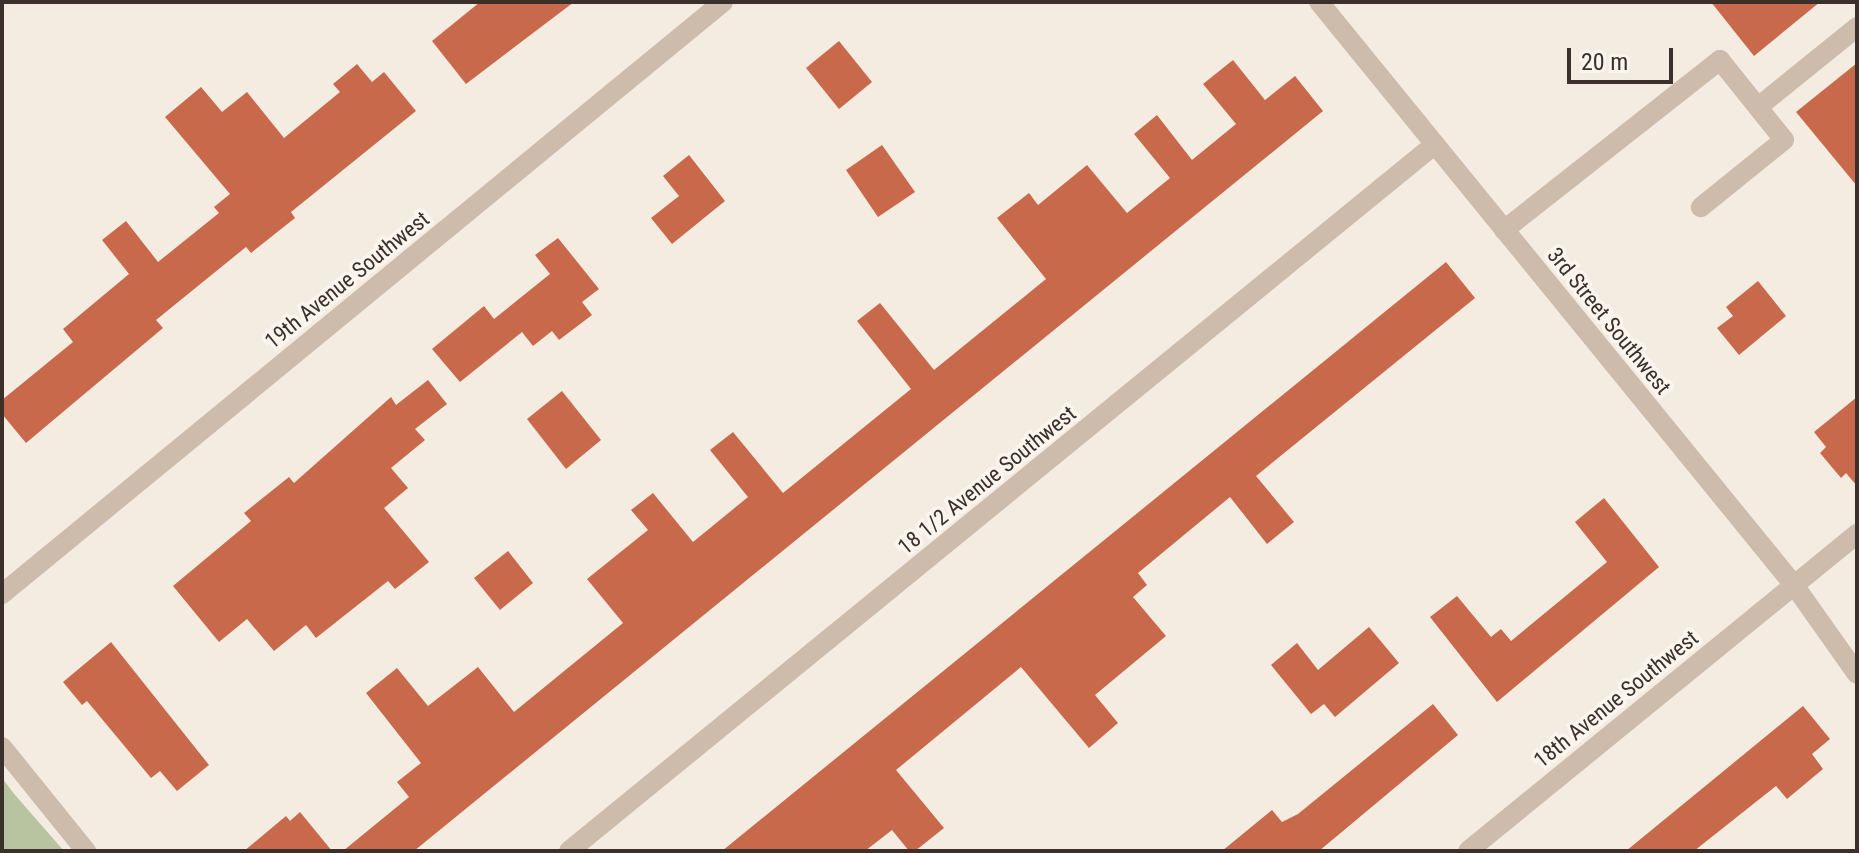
<!DOCTYPE html>
<html>
<head>
<meta charset="utf-8">
<style>
  body { margin:0 }
  #map { position:relative; width:1859px; height:853px; overflow:hidden; background:#f4ebe1; font-family:"Roboto Condensed",sans-serif }
  div>[style] { position:absolute }
  [style*='--x'] { left:calc(var(--x)*1px); top:calc(var(--y)*1px); width:calc(var(--w)*1px); rotate:calc(var(--a)*1deg) }
  .green>* { inset:0; background:#b8c4a0 }
  .building>* { inset:0; background:#c8694b }
  .minor>* { height:20px; margin:-10px; padding:0 10px; transform-origin:10px; border-radius:10px; background:#cdbbac }
  span { translate:-50% -50%; white-space:nowrap; text-align:center; line-height:1.15; -webkit-text-stroke:7px #fbf5ee; paint-order:stroke }
  .street-label { font-size:22px; color:#3b302b }
  .frame { position:absolute; inset:0; border:4px solid #3b302b; pointer-events:none }
  .scale { position:absolute; left:1567px; top:48px; width:106px; height:36px; box-sizing:border-box; border:4px solid #3b302b; border-top:0; padding-left:10px; font-size:24px; line-height:28px; white-space:nowrap; color:#3b302b; -webkit-text-stroke:6px #fbf5ee; paint-order:stroke }
</style>
</head>
<body>
<div id="map">
  <div class="green">
    <div style="clip-path:polygon(2px 778px,15px 795px,64px 851px,2px 851px)"></div>
  </div>
  <div class="building">
    <div style="clip-path:polygon(480px 2px,574px 2px,466px 84px,432px 41px)"></div>
    <div style="clip-path:polygon(1711px 2px,1820px 2px,1754px 56px)"></div>
    <div style="clip-path:polygon(839px 41px,872px 82px,839px 109px,806px 68px)"></div>
    <div style="clip-path:polygon(1233px 60px,1265px 100px,1295px 76px,1323px 111px,414px 851px,343px 851px,409px 797px,397px 782px,421px 763px,366px 693px,397px 668px,428px 706px,478px 667px,514px 712px,623px 623px,587px 579px,648px 530px,631px 510px,653px 493px,693px 542px,748px 497px,710px 450px,733px 432px,783px 493px,911px 389px,857px 321px,880px 303px,934px 370px,1046px 279px,997px 218px,1029px 193px,1038px 205px,1087px 165px,1127px 213px,1170px 178px,1134px 134px,1157px 115px,1192px 160px,1236px 124px,1203px 84px)"></div>
    <div style="clip-path:polygon(1857px 63px,1857px 186px,1796px 112px)"></div>
    <div style="clip-path:polygon(357px 64px,372px 82px,384px 72px,416px 111px,291px 212px,295px 218px,251px 253px,246px 247px,156px 320px,163px 328px,26px 443px,2px 414px,2px 400px,73px 342px,63px 329px,129px 274px,102px 240px,126px 221px,158px 262px,219px 213px,214px 207px,230px 194px,165px 117px,201px 87px,222px 112px,247px 92px,284px 138px,340px 92px,333px 84px)"></div>
    <div style="clip-path:polygon(882px 145px,915px 192px,878px 217px,846px 170px)"></div>
    <div style="clip-path:polygon(689px 155px,725px 201px,672px 244px,651px 218px,679px 196px,663px 176px)"></div>
    <div style="clip-path:polygon(558px 238px,599px 289px,582px 302px,592px 315px,559px 340px,552px 331px,533px 346px,522px 332px,460px 382px,432px 349px,484px 306px,494px 319px,550px 274px,535px 255px)"></div>
    <div style="clip-path:polygon(1446px 262px,1475px 298px,1256px 476px,1294px 522px,1267px 544px,1230px 497px,1138px 573px,1147px 585px,1133px 597px,1166px 636px,1095px 695px,1118px 723px,1089px 748px,1021px 667px,896px 770px,944px 828px,915px 851px,909px 851px,892px 830px,865px 851px,722px 851px)"></div>
    <div style="clip-path:polygon(1758px 281px,1786px 316px,1739px 355px,1717px 328px,1733px 316px,1726px 307px)"></div>
    <div style="clip-path:polygon(428px 380px,447px 404px,415px 429px,425px 440px,391px 468px,408px 488px,384px 508px,429px 562px,395px 589px,388px 581px,316px 638px,306px 625px,274px 651px,247px 619px,219px 642px,173px 586px,251px 521px,244px 513px,289px 477px,294px 483px,391px 397px,396px 405px)"></div>
    <div style="clip-path:polygon(562px 391px,601px 440px,566px 469px,527px 419px)"></div>
    <div style="clip-path:polygon(1857px 397px,1857px 486px,1846px 473px,1841px 478px,1820px 453px,1826px 447px,1814px 432px)"></div>
    <div style="clip-path:polygon(1604px 498px,1659px 567px,1497px 702px,1430px 617px,1457px 596px,1491px 637px,1501px 629px,1511px 641px,1607px 562px,1575px 522px)"></div>
    <div style="clip-path:polygon(508px 551px,533px 583px,500px 610px,474px 578px)"></div>
    <div style="clip-path:polygon(1369px 627px,1399px 663px,1335px 717px,1324px 704px,1311px 714px,1271px 665px,1297px 643px,1318px 670px)"></div>
    <div style="clip-path:polygon(111px 642px,209px 765px,177px 791px,160px 771px,151px 778px,87px 701px,82px 705px,63px 682px)"></div>
    <div style="clip-path:polygon(1433px 704px,1458px 735px,1319px 851px,1222px 851px,1272px 810px,1282px 822px,1298px 814px)"></div>
    <div style="clip-path:polygon(1803px 706px,1830px 739px,1812px 754px,1823px 769px,1787px 799px,1776px 786px,1694px 851px,1626px 851px)"></div>
    <div style="clip-path:polygon(300px 812px,332px 851px,244px 851px,286px 816px,290px 821px)"></div>
  </div>
  <div class="minor">
    <div style="--x:1319;--y:2;--w:752;--a:50.83"></div>
    <div style="--x:1794;--y:585;--w:109;--a:54.7"></div>
    <div style="--x:1758;--y:107;--w:127;--a:-38.9"></div>
    <div style="--x:1504;--y:230;--w:275;--a:-38.2"></div>
    <div style="--x:1720;--y:60;--w:102;--a:51.3"></div>
    <div style="--x:1784;--y:140;--w:107;--a:141.1"></div>
    <div style="--x:2;--y:594;--w:933;--a:-39.39"></div>
    <div style="--x:2;--y:747;--w:134;--a:51.1"></div>
    <div style="--x:569;--y:851;--w:1117;--a:-39.22"></div>
    <div style="--x:1468;--y:851;--w:502;--a:-39.18"></div>
  </div>
  <div class="street-label">
    <span style="left:347px;top:280px;rotate:-39deg">19th Avenue Southwest</span>
    <span style="left:1609px;top:321px;rotate:51deg">3rd Street Southwest</span>
    <span style="left:987px;top:480px;rotate:-39deg">18 1/2 Avenue Southwest</span>
    <span style="left:1616px;top:699px;rotate:-39deg">18th Avenue Southwest</span>
  </div>
  <div class="frame"></div>
  <div class="scale">20 m</div>
</div>
</body>
</html>
